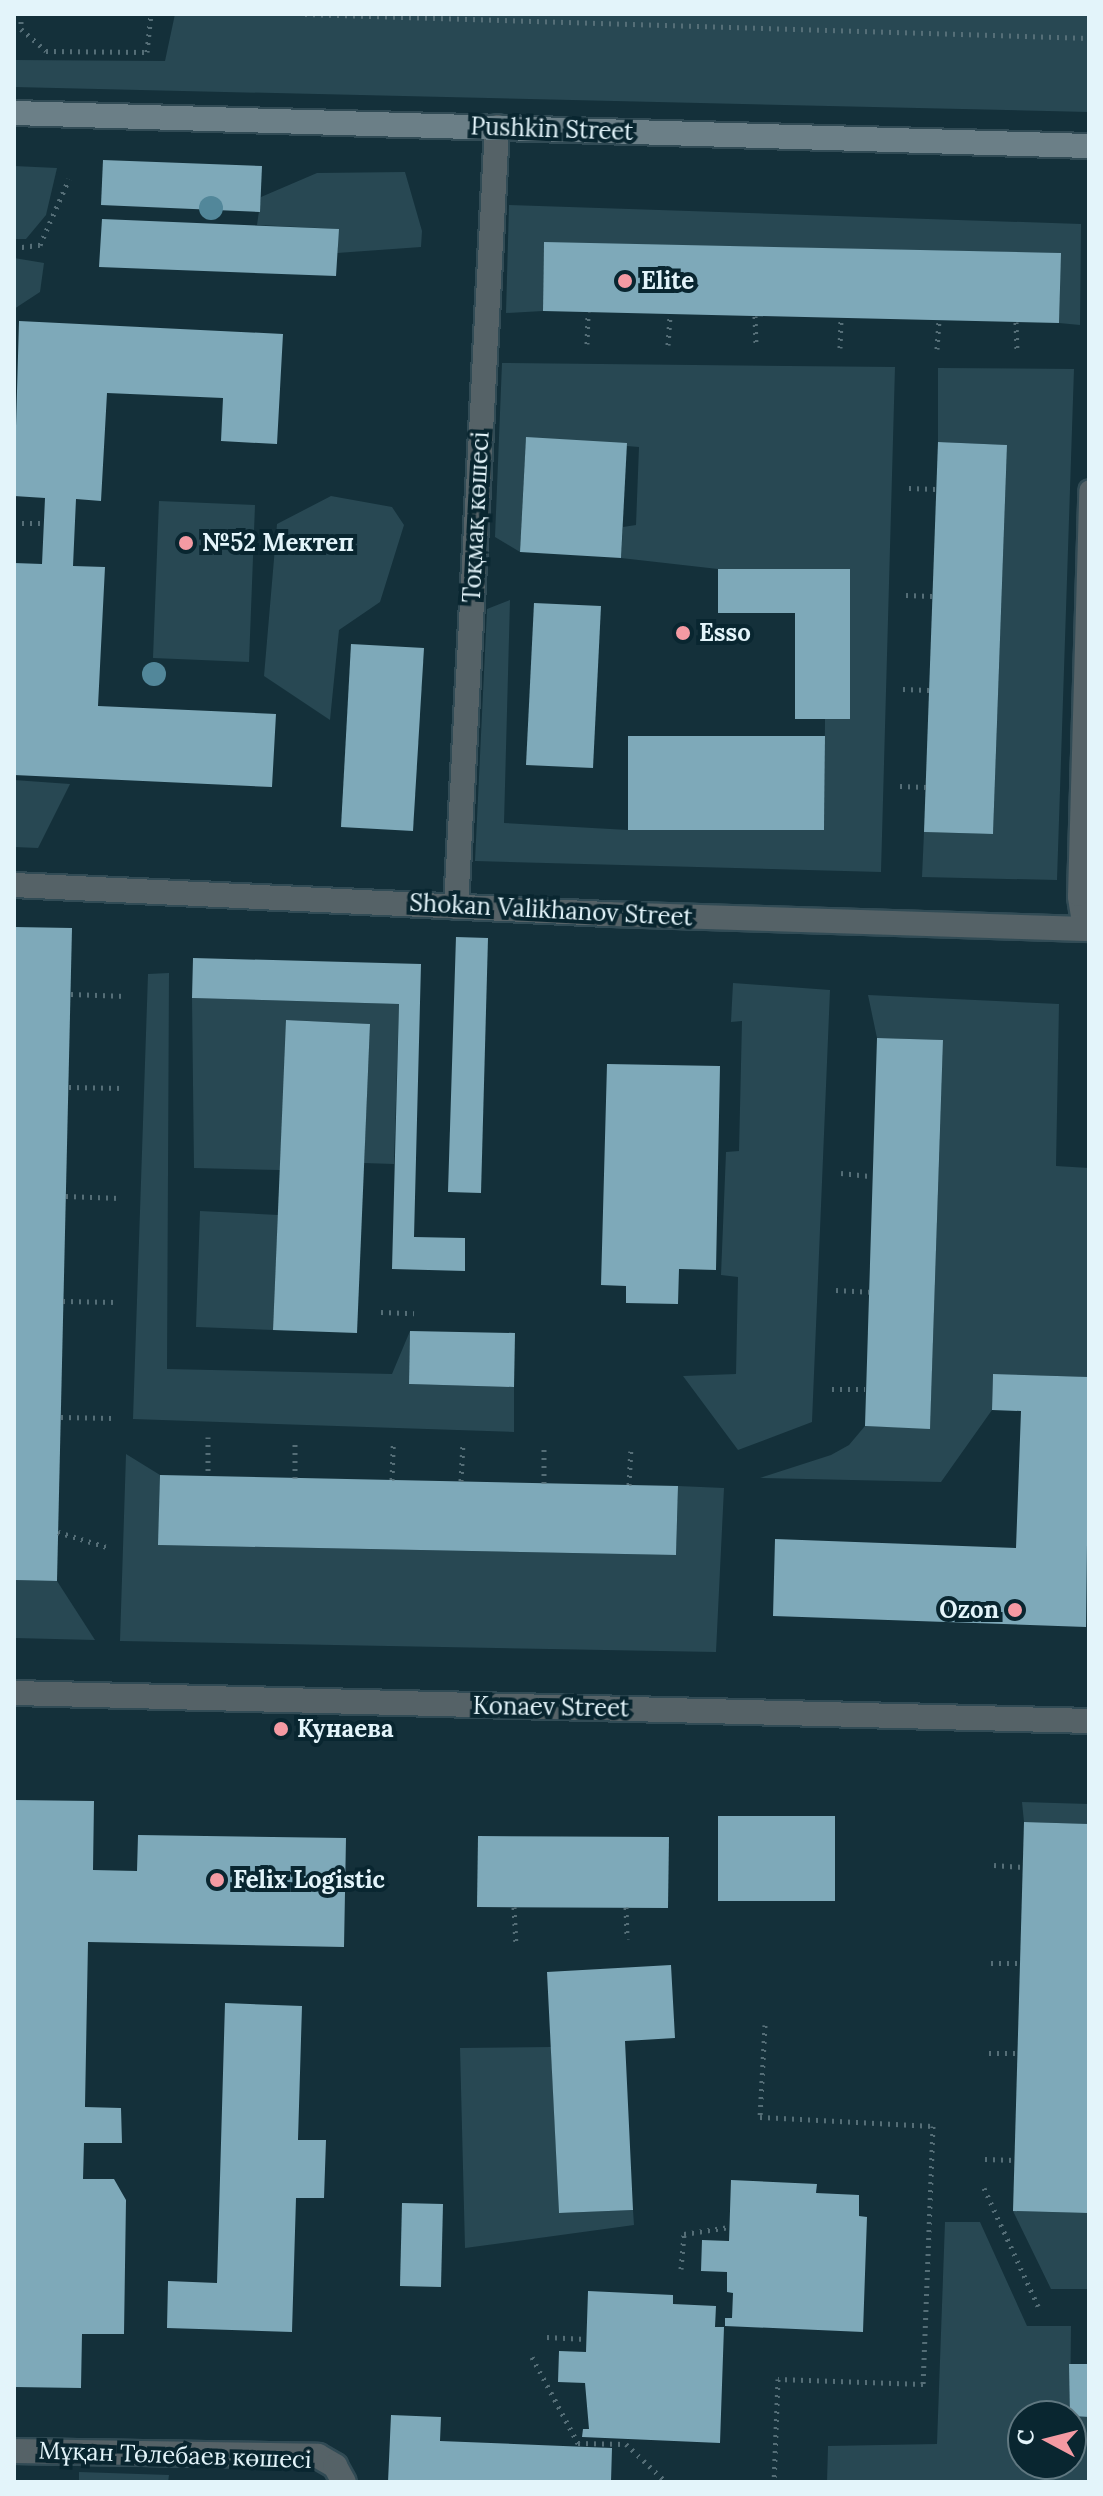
<!DOCTYPE html>
<html>
<head>
<meta charset="utf-8">
<style>
  body { margin:0 }
  #map { position:relative; width:1103px; height:2496px; overflow:hidden; background:#14303a; font-family:Lora,serif }
  div>[style] { position:absolute }
  [style*='--x'] { left:calc(var(--x)*1px); top:calc(var(--y)*1px); width:calc(var(--w)*1px); rotate:calc(var(--a)*1deg) }
  .green>* { inset:0; background:#284853 }
  .building>* { inset:0; background:#7ea9b9 }
  .path>* { height:5px; margin-top:-2.5px; transform-origin:0; background:repeating-linear-gradient(90deg,#556e77 0 2px,transparent 0 8px) }
  .roads { filter:drop-shadow(2px 0 #314b55) drop-shadow(-2px 0 #314b55) drop-shadow(0 2px #314b55) drop-shadow(0 -2px #314b55) }
  .lane>* { height:20px; margin:-10px; padding:0 10px; transform-origin:10px; border-radius:10px; background:#556267 }
  .street>* { height:24px; margin:-12px; padding:0 12px; transform-origin:12px; border-radius:12px; background:#556267 }
  .secondary>* { height:24px; margin:-12px; padding:0 12px; transform-origin:12px; border-radius:12px; background:#6b7f87 }
  .trees>* { width:24px; height:24px; margin:-12px; border-radius:50%; background:#52879a }
  .dots>* { width:22px; height:22px; translate:-50% -50%; box-sizing:border-box; border:4px solid #092630; border-radius:50% }
  span { translate:-50% -50%; white-space:nowrap; text-align:center; line-height:1.15; -webkit-text-stroke:8px #092630; paint-order:stroke }
  .street-label { font-size:24px; color:#e3f4fa }
  .poi-label { font-size:24px; color:#e3f4fa; font-weight:700 }
  .left { translate:0 -50%; text-align:left }
  .right { translate:-100% -50%; text-align:right }
  .frame { position:absolute; inset:0; border:16px solid #e3f4fa; pointer-events:none }
  .north { position:absolute; left:1007px; top:2400px; width:80px; height:80px; box-sizing:border-box; background:#092630; border:2px solid #607881; border-radius:50%; rotate:277deg; font-size:22px; font-weight:700; line-height:32px; text-align:center; color:#e3f4fa }
  .north::after { content:''; display:block; margin:auto; width:28px; height:36px; background:#f49aa3; clip-path:polygon(50% 0,100% 100%,50% 72%,0 100%) }
</style>
</head>
<body>
<div id="map">
  <div class="green">
    <div style="clip-path:polygon(175px 14px,1089px 14px,1089px 112px,14px 87px,14px 60px,165px 61px)"></div>
    <div style="clip-path:polygon(14px 166px,57px 168px,46px 215px,26px 239px,14px 239px)"></div>
    <div style="clip-path:polygon(405px 172px,422px 231px,421px 247px,337px 253px,338px 229px,257px 225px,261px 197px,317px 173px)"></div>
    <div style="clip-path:polygon(509px 205px,1081px 224px,1080px 325px,1059px 323px,1060px 253px,544px 243px,543px 311px,506px 313px)"></div>
    <div style="clip-path:polygon(14px 258px,44px 263px,40px 292px,14px 309px)"></div>
    <div style="clip-path:polygon(502px 363px,895px 367px,881px 872px,475px 861px,487px 609px,510px 600px,504px 823px,628px 830px,824px 830px,825px 719px,850px 719px,849px 569px,718px 569px,621px 558px,623px 527px,636px 525px,639px 447px,526px 438px,520px 552px,495px 537px)"></div>
    <div style="clip-path:polygon(938px 368px,1074px 369px,1057px 880px,922px 877px,924px 832px,993px 834px,1007px 445px,938px 442px)"></div>
    <div style="clip-path:polygon(331px 496px,392px 507px,404px 525px,380px 602px,339px 630px,330px 720px,264px 676px,277px 524px)"></div>
    <div style="clip-path:polygon(159px 501px,255px 505px,249px 662px,153px 658px)"></div>
    <div style="clip-path:polygon(14px 780px,70px 784px,38px 848px,14px 847px)"></div>
    <div style="clip-path:polygon(169px 973px,167px 1369px,392px 1374px,410px 1331px,409px 1384px,514px 1387px,514px 1432px,133px 1419px,148px 974px)"></div>
    <div style="clip-path:polygon(733px 983px,830px 990px,812px 1422px,738px 1450px,683px 1376px,736px 1374px,738px 1277px,721px 1275px,726px 1152px,739px 1151px,742px 1021px,731px 1022px)"></div>
    <div style="clip-path:polygon(868px 995px,1059px 1004px,1056px 1166px,1089px 1168px,1089px 1377px,993px 1374px,992px 1410px,941px 1482px,760px 1478px,831px 1455px,849px 1445px,865px 1426px,930px 1428px,943px 1040px,877px 1038px)"></div>
    <div style="clip-path:polygon(192px 998px,399px 1004px,394px 1164px,364px 1163px,370px 1024px,287px 1020px,280px 1170px,194px 1168px)"></div>
    <div style="clip-path:polygon(200px 1211px,278px 1215px,273px 1330px,196px 1327px)"></div>
    <div style="clip-path:polygon(126px 1454px,160px 1475px,159px 1545px,676px 1555px,678px 1486px,724px 1488px,716px 1652px,120px 1641px)"></div>
    <div style="clip-path:polygon(14px 1580px,57px 1581px,95px 1640px,14px 1638px)"></div>
    <div style="clip-path:polygon(1022px 1802px,1089px 1804px,1089px 1824px,1024px 1822px)"></div>
    <div style="clip-path:polygon(551px 2047px,559px 2213px,633px 2210px,634px 2225px,465px 2248px,460px 2048px)"></div>
    <div style="clip-path:polygon(1089px 2170px,1089px 2289px,1051px 2289px,1013px 2211px,1088px 2213px)"></div>
    <div style="clip-path:polygon(945px 2222px,980px 2222px,1027px 2326px,1071px 2326px,1070px 2416px,1023px 2416px,1023px 2464px,1071px 2464px,1071px 2417px,1089px 2417px,1089px 2482px,827px 2482px,828px 2446px,937px 2444px)"></div>
    <div style="clip-path:polygon(79px 2472px,169px 2475px,168px 2482px,79px 2482px)"></div>
  </div>
  <div class="building">
    <div style="clip-path:polygon(103px 160px,262px 166px,260px 212px,101px 205px)"></div>
    <div style="clip-path:polygon(102px 219px,339px 229px,336px 276px,99px 267px)"></div>
    <div style="clip-path:polygon(544px 242px,1061px 253px,1059px 323px,543px 311px)"></div>
    <div style="clip-path:polygon(19px 321px,283px 334px,277px 444px,221px 441px,223px 398px,107px 393px,101px 501px,76px 499px,73px 566px,105px 567px,98px 706px,276px 714px,272px 787px,14px 775px,14px 563px,42px 564px,45px 498px,14px 496px)"></div>
    <div style="clip-path:polygon(526px 437px,627px 443px,621px 558px,520px 552px)"></div>
    <div style="clip-path:polygon(938px 442px,1007px 445px,993px 834px,924px 832px)"></div>
    <div style="clip-path:polygon(718px 569px,850px 569px,850px 719px,795px 719px,795px 613px,718px 613px)"></div>
    <div style="clip-path:polygon(534px 603px,601px 606px,593px 768px,526px 765px)"></div>
    <div style="clip-path:polygon(351px 644px,424px 648px,413px 831px,341px 827px)"></div>
    <div style="clip-path:polygon(628px 736px,825px 736px,824px 830px,628px 830px)"></div>
    <div style="clip-path:polygon(14px 927px,72px 928px,57px 1581px,14px 1580px)"></div>
    <div style="clip-path:polygon(456px 937px,488px 938px,481px 1193px,448px 1192px)"></div>
    <div style="clip-path:polygon(193px 958px,421px 964px,414px 1237px,465px 1238px,465px 1271px,392px 1269px,399px 1004px,192px 998px)"></div>
    <div style="clip-path:polygon(286px 1020px,370px 1024px,357px 1333px,273px 1330px)"></div>
    <div style="clip-path:polygon(877px 1038px,943px 1040px,930px 1429px,865px 1426px)"></div>
    <div style="clip-path:polygon(607px 1064px,720px 1066px,716px 1270px,679px 1269px,678px 1304px,626px 1303px,626px 1286px,601px 1285px)"></div>
    <div style="clip-path:polygon(410px 1331px,515px 1333px,514px 1387px,409px 1384px)"></div>
    <div style="clip-path:polygon(993px 1374px,1089px 1377px,1086px 1627px,773px 1616px,775px 1539px,1016px 1548px,1021px 1411px,992px 1410px)"></div>
    <div style="clip-path:polygon(160px 1475px,678px 1486px,676px 1555px,158px 1545px)"></div>
    <div style="clip-path:polygon(14px 1800px,94px 1801px,93px 1870px,137px 1871px,138px 1835px,346px 1838px,344px 1947px,88px 1942px,85px 2107px,121px 2108px,122px 2143px,84px 2143px,83px 2179px,114px 2179px,126px 2200px,124px 2334px,82px 2334px,81px 2388px,14px 2387px)"></div>
    <div style="clip-path:polygon(718px 1816px,835px 1816px,835px 1901px,718px 1901px)"></div>
    <div style="clip-path:polygon(1024px 1822px,1089px 1824px,1088px 2213px,1013px 2211px)"></div>
    <div style="clip-path:polygon(478px 1836px,669px 1837px,668px 1908px,477px 1907px)"></div>
    <div style="clip-path:polygon(671px 1965px,675px 2038px,625px 2041px,633px 2210px,559px 2213px,547px 1972px)"></div>
    <div style="clip-path:polygon(225px 2003px,302px 2006px,298px 2140px,326px 2140px,324px 2198px,296px 2198px,292px 2332px,167px 2328px,168px 2281px,217px 2283px)"></div>
    <div style="clip-path:polygon(731px 2180px,817px 2184px,816px 2193px,859px 2195px,859px 2216px,867px 2217px,863px 2332px,725px 2326px,725px 2318px,732px 2318px,733px 2293px,727px 2292px,727px 2272px,701px 2271px,702px 2240px,729px 2241px)"></div>
    <div style="clip-path:polygon(402px 2203px,443px 2204px,441px 2287px,400px 2286px)"></div>
    <div style="clip-path:polygon(588px 2291px,673px 2295px,673px 2304px,716px 2306px,715px 2327px,724px 2327px,720px 2443px,582px 2437px,583px 2429px,589px 2429px,585px 2383px,558px 2382px,559px 2351px,586px 2352px)"></div>
    <div style="clip-path:polygon(1069px 2364px,1089px 2364px,1089px 2417px,1070px 2416px)"></div>
    <div style="clip-path:polygon(391px 2415px,441px 2417px,440px 2441px,612px 2448px,611px 2482px,388px 2482px)"></div>
  </div>
  <div class="path">
    <div style="--x:21;--y:14;--w:15;--a:90"></div>
    <div style="--x:21;--y:29;--w:33;--a:41"></div>
    <div style="--x:46;--y:51;--w:101;--a:0.6"></div>
    <div style="--x:147;--y:52;--w:38;--a:-84"></div>
    <div style="--x:305;--y:14;--w:784;--a:1.75"></div>
    <div style="--x:14;--y:248;--w:26;--a:-7"></div>
    <div style="--x:40;--y:245;--w:72;--a:-66.3"></div>
    <div style="--x:755;--y:316;--w:30;--a:88"></div>
    <div style="--x:1016;--y:322;--w:28;--a:88"></div>
    <div style="--x:587;--y:344;--w:32;--a:-88"></div>
    <div style="--x:668;--y:345;--w:31;--a:-86"></div>
    <div style="--x:840;--y:348;--w:30;--a:-88"></div>
    <div style="--x:937;--y:349;--w:29;--a:-86"></div>
    <div style="--x:909;--y:488;--w:27;--a:2"></div>
    <div style="--x:14;--y:523;--w:30;--a:0"></div>
    <div style="--x:906;--y:595;--w:26;--a:2"></div>
    <div style="--x:903;--y:689;--w:26;--a:2"></div>
    <div style="--x:900;--y:786;--w:26;--a:2"></div>
    <div style="--x:71;--y:994;--w:55;--a:2.1"></div>
    <div style="--x:69;--y:1087;--w:55;--a:1"></div>
    <div style="--x:841;--y:1173;--w:31;--a:6"></div>
    <div style="--x:66;--y:1196;--w:54;--a:2.1"></div>
    <div style="--x:836;--y:1290;--w:33;--a:3"></div>
    <div style="--x:63;--y:1301;--w:54;--a:1.1"></div>
    <div style="--x:381;--y:1312;--w:33;--a:2"></div>
    <div style="--x:832;--y:1389;--w:33;--a:0"></div>
    <div style="--x:61;--y:1417;--w:52;--a:1.1"></div>
    <div style="--x:208;--y:1437;--w:39;--a:90"></div>
    <div style="--x:295;--y:1478;--w:38;--a:-90"></div>
    <div style="--x:392;--y:1480;--w:37;--a:-88"></div>
    <div style="--x:461;--y:1481;--w:35;--a:-87"></div>
    <div style="--x:544;--y:1483;--w:35;--a:-90"></div>
    <div style="--x:629;--y:1485;--w:34;--a:-87"></div>
    <div style="--x:58;--y:1532;--w:54;--a:17.1"></div>
    <div style="--x:994;--y:1865;--w:29;--a:4"></div>
    <div style="--x:514;--y:1907;--w:35;--a:87"></div>
    <div style="--x:626;--y:1907;--w:32;--a:88"></div>
    <div style="--x:991;--y:1963;--w:28;--a:0"></div>
    <div style="--x:765;--y:2025;--w:92;--a:93.1"></div>
    <div style="--x:760;--y:2117;--w:173;--a:3"></div>
    <div style="--x:933;--y:2126;--w:258;--a:92.2"></div>
    <div style="--x:923;--y:2384;--w:145;--a:-178"></div>
    <div style="--x:778;--y:2379;--w:103;--a:92.2"></div>
    <div style="--x:989;--y:2053;--w:28;--a:0"></div>
    <div style="--x:985;--y:2159;--w:30;--a:2"></div>
    <div style="--x:984;--y:2188;--w:130;--a:65.4"></div>
    <div style="--x:681;--y:2269;--w:35;--a:-85"></div>
    <div style="--x:684;--y:2234;--w:46;--a:-8.8"></div>
    <div style="--x:547;--y:2337;--w:39;--a:3"></div>
    <div style="--x:532;--y:2357;--w:98;--a:61.9"></div>
    <div style="--x:578;--y:2443;--w:48;--a:1.2"></div>
    <div style="--x:626;--y:2444;--w:55;--a:43.5"></div>
  </div>
  <div class="roads">
    <div class="lane">
      <div style="--x:1083;--y:929;--w:33;--a:-99"></div>
      <div style="--x:1078;--y:896;--w:406;--a:-88.4"></div>
    </div>
    <div class="street">
      <div style="--x:14;--y:885;--w:595;--a:2.8"></div>
      <div style="--x:608;--y:914;--w:481;--a:1.8"></div>
      <div style="--x:456;--y:907;--w:781;--a:-86.99"></div>
      <div style="--x:14;--y:1693;--w:1075;--a:1.49"></div>
      <div style="--x:14;--y:2451;--w:304;--a:0.9"></div>
      <div style="--x:318;--y:2456;--w:20;--a:30"></div>
      <div style="--x:335;--y:2466;--w:18;--a:61"></div>
    </div>
    <div class="secondary">
      <div style="--x:14;--y:113;--w:1076;--a:1.76"></div>
    </div>
  </div>
  <div class="trees">
    <div style="left:211px;top:208px"></div>
    <div style="left:154px;top:674px"></div>
  </div>
  <div class="dots">
    <div style="left:625px;top:281px;background:#f49aa3"></div>
    <div style="left:186px;top:543px;background:#f49aa3"></div>
    <div style="left:683px;top:633px;background:#f49aa3"></div>
    <div style="left:1015px;top:1610px;background:#f49aa3"></div>
    <div style="left:281px;top:1729px;background:#f49aa3"></div>
    <div style="left:217px;top:1880px;background:#f49aa3"></div>
  </div>
  <div class="street-label">
    <span style="left:552px;top:129px;rotate:2deg">Pushkin Street</span>
    <span style="left:476px;top:517px;rotate:-87deg">Тоқмақ көшесі</span>
    <span style="left:551px;top:910px;rotate:3deg">Shokan Valikhanov Street</span>
    <span style="left:551px;top:1707px;rotate:1deg">Konaev Street</span>
    <span style="left:175px;top:2455px;rotate:2deg">Мұқан Төлебаев көшесі</span>
  </div>
  <div class="poi-label">
    <span class="left" style="left:641px;top:281px">Elite</span>
    <span class="left" style="left:202px;top:543px">№52 Мектеп</span>
    <span class="left" style="left:699px;top:633px">Esso</span>
    <span class="right" style="left:999px;top:1610px">Ozon</span>
    <span class="left" style="left:297px;top:1729px">Кунаева</span>
    <span class="left" style="left:233px;top:1880px">Felix Logistic</span>
  </div>
  <div class="frame"></div>
  <div class="north">С</div>
</div>
</body>
</html>
